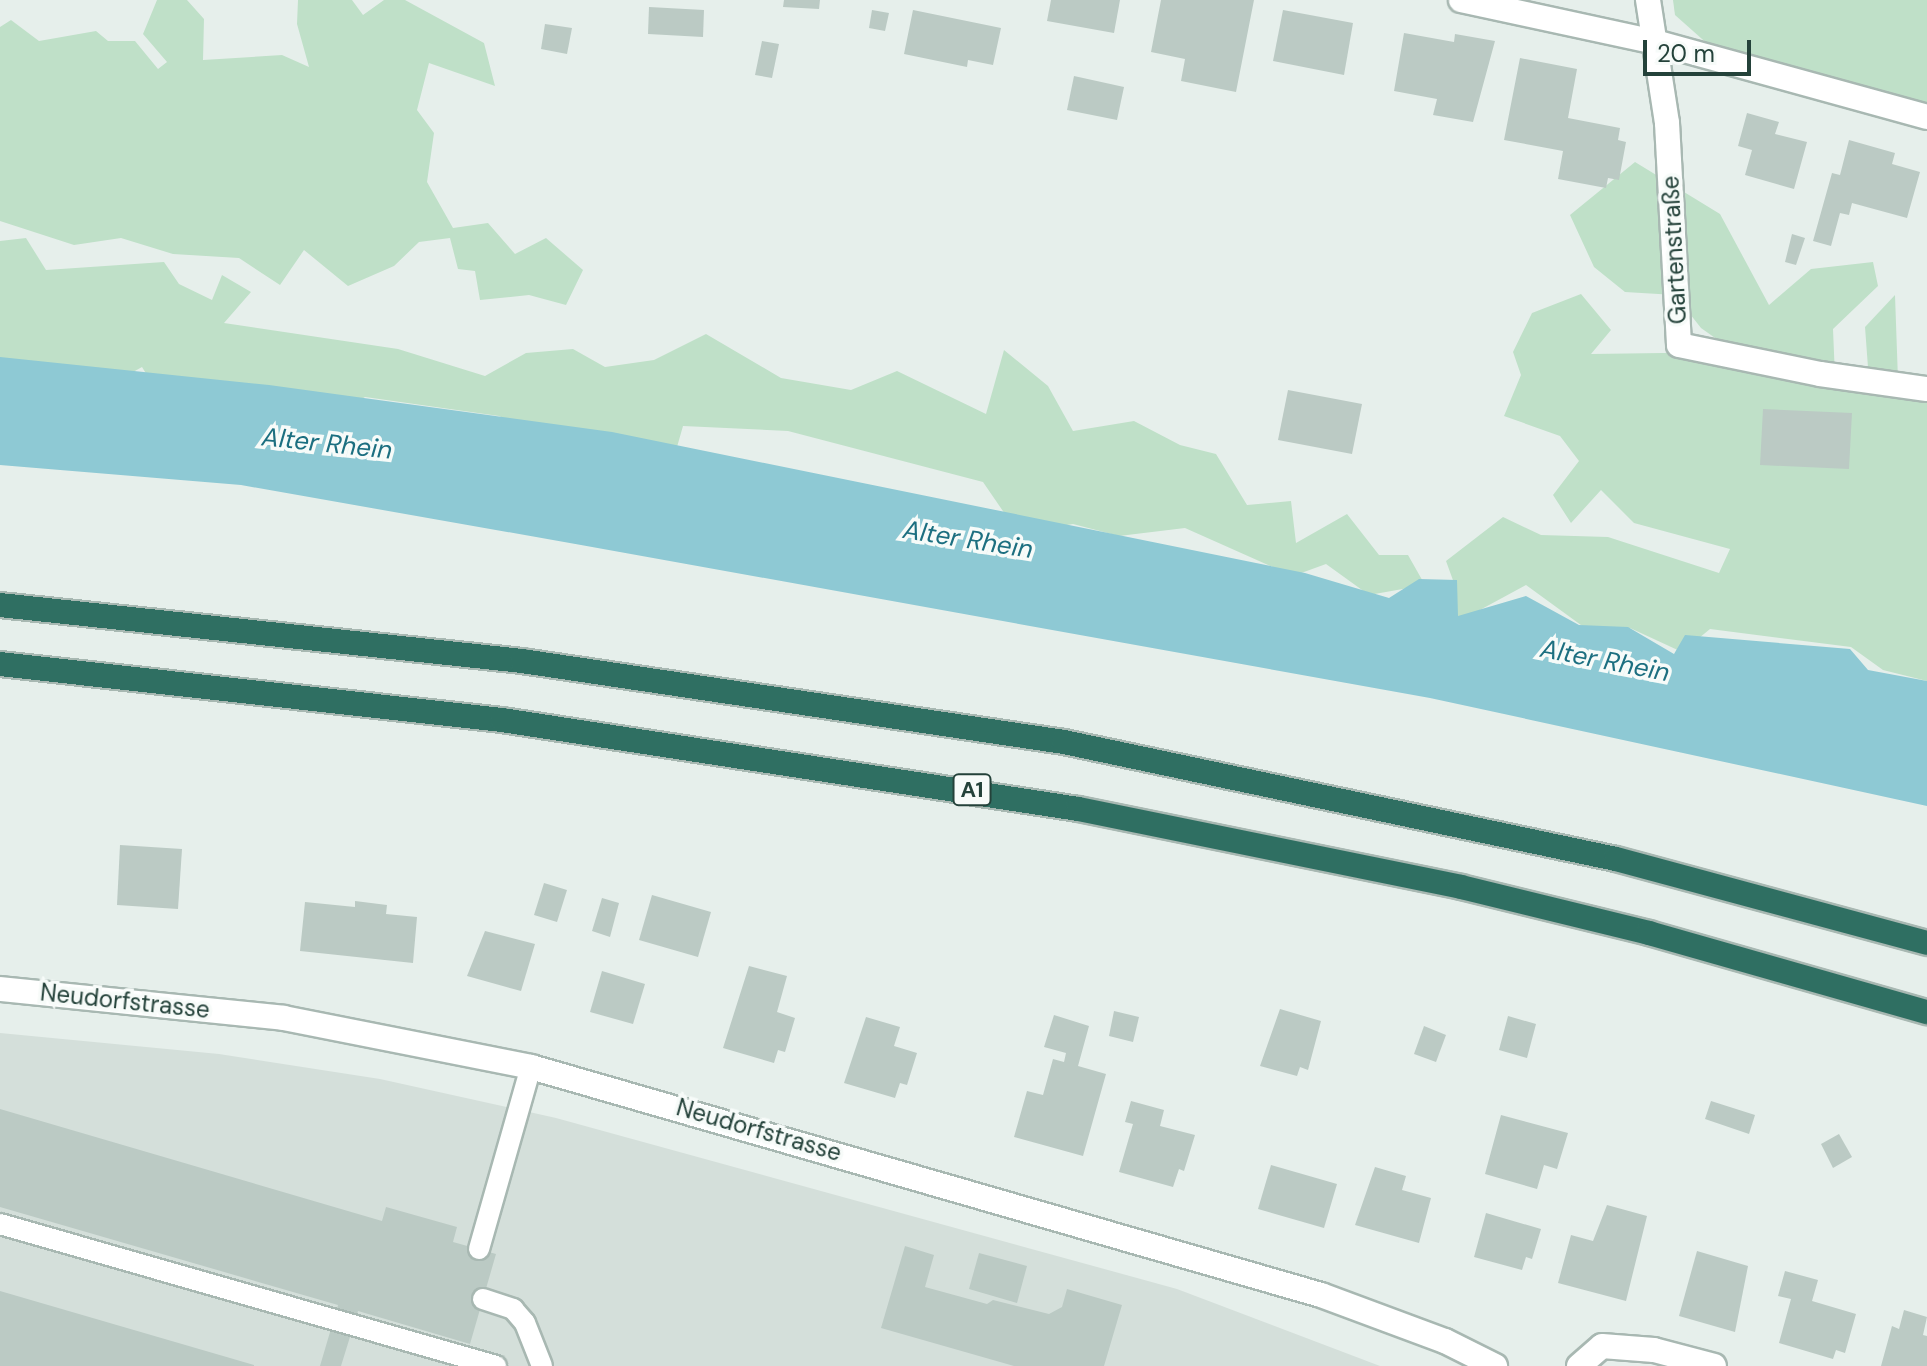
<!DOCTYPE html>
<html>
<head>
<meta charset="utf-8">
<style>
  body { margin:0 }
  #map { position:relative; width:1927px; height:1366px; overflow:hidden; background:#e6efeb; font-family:"DM Sans",sans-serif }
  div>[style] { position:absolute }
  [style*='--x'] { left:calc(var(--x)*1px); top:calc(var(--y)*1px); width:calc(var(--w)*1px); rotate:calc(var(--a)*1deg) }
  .built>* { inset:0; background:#d4dfda }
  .green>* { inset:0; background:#bfe0c8 }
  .water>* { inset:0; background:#8ec9d4 }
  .building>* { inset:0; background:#bbcac4 }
  .roads { filter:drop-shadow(2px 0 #a8b8b2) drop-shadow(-2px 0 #a8b8b2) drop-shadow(0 2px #a8b8b2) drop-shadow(0 -2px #a8b8b2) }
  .service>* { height:20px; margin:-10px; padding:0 10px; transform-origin:10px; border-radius:10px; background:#fff }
  .minor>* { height:24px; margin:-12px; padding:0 12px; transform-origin:12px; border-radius:12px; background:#fff }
  .secondary>* { height:24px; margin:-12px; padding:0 12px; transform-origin:12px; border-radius:12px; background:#fff }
  .motorway>* { height:24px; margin:-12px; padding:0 12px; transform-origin:12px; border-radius:12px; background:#2f6f62 }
  span { translate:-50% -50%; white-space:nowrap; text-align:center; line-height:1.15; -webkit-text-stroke:7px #f7fbf9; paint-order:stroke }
  .shield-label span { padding:2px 6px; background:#f7fbf9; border:2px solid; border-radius:6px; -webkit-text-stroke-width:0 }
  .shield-label { font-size:22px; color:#24423a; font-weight:700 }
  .street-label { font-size:24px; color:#24423a }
  .water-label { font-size:26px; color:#1c6f80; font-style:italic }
  .scale { position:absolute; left:1643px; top:40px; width:108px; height:36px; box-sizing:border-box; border:4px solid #24423a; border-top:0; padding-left:10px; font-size:24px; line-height:28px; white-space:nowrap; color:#24423a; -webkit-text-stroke:6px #f7fbf9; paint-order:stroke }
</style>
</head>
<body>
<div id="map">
  <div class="built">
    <div style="clip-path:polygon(0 1033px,219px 1054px,380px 1079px,556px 1118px,1177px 1289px,1380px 1366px,0 1366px)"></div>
  </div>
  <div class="green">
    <div style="clip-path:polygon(157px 0,187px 0,204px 19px,203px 60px,282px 55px,309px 67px,297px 24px,298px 0,352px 0,363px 15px,384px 0,405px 0,484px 43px,495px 86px,429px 63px,417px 110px,434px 133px,427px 182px,453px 228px,488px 223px,515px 254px,546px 238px,583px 270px,566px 305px,529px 295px,480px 300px,475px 271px,458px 269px,450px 238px,419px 242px,394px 266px,348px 286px,304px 250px,280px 285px,239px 258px,173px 254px,121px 238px,74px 245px,0 221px,0 27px,11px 20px,39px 41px,96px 31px,108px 41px,135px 41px,158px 69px,167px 62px,143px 34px)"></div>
    <div style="clip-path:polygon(1673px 0,1927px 0,1927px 105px,1711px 47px,1675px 15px)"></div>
    <div style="clip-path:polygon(1635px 162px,1720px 214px,1769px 305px,1811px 269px,1873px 262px,1878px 286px,1833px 329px,1835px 377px,1869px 381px,1865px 327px,1895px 295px,1898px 380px,1927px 393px,1927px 681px,1883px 670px,1851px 647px,1710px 629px,1682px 652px,1630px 628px,1585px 628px,1526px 585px,1454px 624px,1454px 583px,1446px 561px,1503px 517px,1541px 535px,1608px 537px,1719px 573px,1730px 549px,1634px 523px,1601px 490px,1571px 523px,1553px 495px,1579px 461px,1560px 436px,1504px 416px,1521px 375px,1513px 352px,1532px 313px,1581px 294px,1611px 330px,1591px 354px,1735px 352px,1701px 328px,1675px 295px,1625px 292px,1594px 267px,1570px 215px)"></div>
    <div style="clip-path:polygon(26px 238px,46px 270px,164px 262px,179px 284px,212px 300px,222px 275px,251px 292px,224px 323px,398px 349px,485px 376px,526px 353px,573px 349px,605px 367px,654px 360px,706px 334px,781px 378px,851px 390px,897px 371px,986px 414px,1004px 350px,1048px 386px,1073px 431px,1134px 421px,1180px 445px,1216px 454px,1247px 505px,1291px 501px,1296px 543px,1347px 514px,1379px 555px,1408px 555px,1425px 585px,1369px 595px,1326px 564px,1293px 576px,1185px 528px,1119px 536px,1073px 524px,1018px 533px,983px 482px,788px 431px,683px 426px,671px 468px,552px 440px,499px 416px,365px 397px,327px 419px,173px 417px,142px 367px,101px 390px,0 407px,0 241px)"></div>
  </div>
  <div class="water">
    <div style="clip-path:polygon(0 357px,269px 385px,612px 432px,1305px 573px,1389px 598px,1419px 579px,1457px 580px,1458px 616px,1526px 596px,1579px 625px,1628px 627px,1674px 654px,1685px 635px,1850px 649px,1868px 670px,1927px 681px,1927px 806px,1430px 698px,581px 545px,241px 485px,0 465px)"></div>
  </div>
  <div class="building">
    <div style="clip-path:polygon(784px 0,820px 0,819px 9px,783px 7px)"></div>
    <div style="clip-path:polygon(1051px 0,1120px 0,1114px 33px,1047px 21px)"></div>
    <div style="clip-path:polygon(1161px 0,1254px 0,1236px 92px,1181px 81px,1185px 59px,1151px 52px)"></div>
    <div style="clip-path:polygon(649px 7px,704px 10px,703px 37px,648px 34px)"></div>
    <div style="clip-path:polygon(872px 10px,889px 13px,885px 31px,869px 28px)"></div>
    <div style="clip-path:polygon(913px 10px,1001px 28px,993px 65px,968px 60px,967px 67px,904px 54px)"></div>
    <div style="clip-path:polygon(1283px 10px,1353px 23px,1344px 75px,1273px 61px)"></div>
    <div style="clip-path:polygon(545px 24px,572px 28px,567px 54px,541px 49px)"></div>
    <div style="clip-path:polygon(1404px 33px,1454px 42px,1455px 34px,1495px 41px,1473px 122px,1433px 115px,1437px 99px,1394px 91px)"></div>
    <div style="clip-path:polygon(762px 41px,779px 44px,772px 78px,755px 75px)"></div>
    <div style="clip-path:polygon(1520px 58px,1577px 69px,1568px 118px,1620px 128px,1618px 140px,1626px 142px,1619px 180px,1608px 178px,1606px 188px,1558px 179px,1563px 151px,1504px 140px)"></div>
    <div style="clip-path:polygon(1074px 76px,1124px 87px,1117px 120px,1067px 110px)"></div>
    <div style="clip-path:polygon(1747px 113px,1779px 122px,1775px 134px,1807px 142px,1794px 189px,1745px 175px,1752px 150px,1738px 146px)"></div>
    <div style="clip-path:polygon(1849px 140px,1895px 153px,1892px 164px,1920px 172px,1907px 218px,1852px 203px,1849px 215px,1840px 213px,1831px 246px,1813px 241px,1832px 173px,1840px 175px)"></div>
    <div style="clip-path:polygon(1792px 234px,1805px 238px,1796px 265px,1785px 262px)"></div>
    <div style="clip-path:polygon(1288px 390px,1362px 404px,1352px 454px,1278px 440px)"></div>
    <div style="clip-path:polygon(1763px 409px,1852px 413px,1849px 469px,1760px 465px)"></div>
    <div style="clip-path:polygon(120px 845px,182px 849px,178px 909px,117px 905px)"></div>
    <div style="clip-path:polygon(544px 883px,567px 890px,557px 922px,534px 915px)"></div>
    <div style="clip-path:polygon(652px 895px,711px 912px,698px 957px,639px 940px)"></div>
    <div style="clip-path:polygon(602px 898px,619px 903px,610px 937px,592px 931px)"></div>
    <div style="clip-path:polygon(355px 901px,387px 905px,386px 914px,417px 917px,413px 963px,300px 951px,305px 902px,355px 907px)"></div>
    <div style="clip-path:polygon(485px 931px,535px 944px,521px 991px,467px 976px)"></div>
    <div style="clip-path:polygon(749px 966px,787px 976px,777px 1012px,795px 1018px,785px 1052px,778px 1050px,774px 1063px,723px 1048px)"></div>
    <div style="clip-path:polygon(602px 971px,645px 984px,633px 1024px,590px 1012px)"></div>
    <div style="clip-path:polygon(1280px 1009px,1321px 1021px,1308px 1070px,1300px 1067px,1297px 1076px,1260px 1066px)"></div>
    <div style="clip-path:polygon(1114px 1011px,1139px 1017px,1133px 1042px,1109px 1036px)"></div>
    <div style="clip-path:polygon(1054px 1015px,1089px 1026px,1078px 1066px,1106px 1074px,1083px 1156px,1014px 1137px,1027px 1091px,1043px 1095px,1053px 1059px,1064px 1062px,1066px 1053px,1044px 1047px)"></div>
    <div style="clip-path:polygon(1508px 1016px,1536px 1024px,1527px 1058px,1499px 1050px)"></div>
    <div style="clip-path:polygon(866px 1017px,900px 1027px,894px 1046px,917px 1053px,907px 1085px,900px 1083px,895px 1098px,844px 1083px)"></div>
    <div style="clip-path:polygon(1424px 1026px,1446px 1035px,1436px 1062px,1414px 1054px)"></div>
    <div style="clip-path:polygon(1131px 1101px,1164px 1110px,1160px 1126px,1195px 1135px,1184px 1171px,1179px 1169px,1173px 1187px,1119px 1172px,1133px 1124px,1125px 1122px)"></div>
    <div style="clip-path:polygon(1711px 1101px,1755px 1115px,1749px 1134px,1705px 1119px)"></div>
    <div style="clip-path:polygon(0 1109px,382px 1221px,386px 1207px,457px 1227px,453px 1242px,496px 1254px,470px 1344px,358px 1311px,341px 1366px,320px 1366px,338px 1305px,0 1207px)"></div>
    <div style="clip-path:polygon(1501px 1115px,1568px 1133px,1557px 1169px,1544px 1165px,1537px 1189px,1485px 1174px)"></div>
    <div style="clip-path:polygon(1839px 1134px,1852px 1157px,1833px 1168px,1821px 1144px)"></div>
    <div style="clip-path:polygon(1271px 1165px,1337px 1184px,1324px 1228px,1258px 1209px)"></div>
    <div style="clip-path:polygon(1375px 1167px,1406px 1176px,1402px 1190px,1431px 1198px,1419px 1243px,1355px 1225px)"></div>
    <div style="clip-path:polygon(1607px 1205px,1647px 1216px,1626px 1301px,1558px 1283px,1571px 1235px,1593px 1241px)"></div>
    <div style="clip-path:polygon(1486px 1213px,1541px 1229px,1532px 1259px,1526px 1257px,1522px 1270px,1474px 1257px)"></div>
    <div style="clip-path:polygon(905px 1246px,934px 1255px,925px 1287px,987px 1304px,993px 1300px,1049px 1314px,1062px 1307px,1067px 1289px,1122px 1305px,1104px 1366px,1014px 1366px,881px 1328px)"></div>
    <div style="clip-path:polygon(1697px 1251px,1748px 1266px,1735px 1332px,1679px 1316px)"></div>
    <div style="clip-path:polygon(979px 1253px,1027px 1266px,1017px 1303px,969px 1289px)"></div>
    <div style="clip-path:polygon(1785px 1271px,1818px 1280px,1812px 1301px,1856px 1314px,1845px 1353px,1836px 1350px,1833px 1359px,1779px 1343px,1791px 1299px,1778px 1296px)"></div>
    <div style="clip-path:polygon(0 1291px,254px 1365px,254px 1366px,0 1366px)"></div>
    <div style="clip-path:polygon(1904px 1310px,1927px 1317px,1923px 1335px,1927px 1336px,1927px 1366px,1881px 1366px,1892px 1326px,1899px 1329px)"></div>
  </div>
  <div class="roads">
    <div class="service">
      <div style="--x:0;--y:1224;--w:516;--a:15.98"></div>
      <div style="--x:479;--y:1249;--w:189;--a:-74.1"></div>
      <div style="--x:483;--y:1299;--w:32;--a:18"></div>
      <div style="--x:513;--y:1309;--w:18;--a:49"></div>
      <div style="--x:525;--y:1323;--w:46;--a:68.4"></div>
    </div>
    <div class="minor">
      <div style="--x:1461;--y:0;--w:198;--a:12.2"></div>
      <div style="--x:1655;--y:42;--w:282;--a:15.4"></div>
      <div style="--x:1648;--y:0;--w:124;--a:81.2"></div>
      <div style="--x:1667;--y:123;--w:222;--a:86.9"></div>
      <div style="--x:1679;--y:345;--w:144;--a:11.6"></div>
      <div style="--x:1820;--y:374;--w:108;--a:8"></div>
      <div style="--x:1579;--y:1366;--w:30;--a:-41"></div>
      <div style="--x:1602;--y:1346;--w:52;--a:4.4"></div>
      <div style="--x:1654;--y:1350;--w:62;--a:14.9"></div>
    </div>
    <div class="secondary">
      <div style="--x:0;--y:989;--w:285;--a:5.8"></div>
      <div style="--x:284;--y:1018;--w:252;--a:11.2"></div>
      <div style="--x:531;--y:1067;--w:822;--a:16.1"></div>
      <div style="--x:1321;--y:1295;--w:132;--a:20.4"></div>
      <div style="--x:1445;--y:1341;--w:56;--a:26.6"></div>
    </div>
    <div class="motorway">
      <div style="--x:0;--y:605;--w:525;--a:6.12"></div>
      <div style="--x:522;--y:661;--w:548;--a:8.5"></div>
      <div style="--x:1064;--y:742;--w:564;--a:11.97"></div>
      <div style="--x:1616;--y:859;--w:322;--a:15.1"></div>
      <div style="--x:0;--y:664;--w:505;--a:6.37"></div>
      <div style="--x:502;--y:720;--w:583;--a:8.78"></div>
      <div style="--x:1078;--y:809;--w:391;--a:11.5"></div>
      <div style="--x:1461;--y:887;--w:194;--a:13.7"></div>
      <div style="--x:1649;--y:933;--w:289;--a:15.9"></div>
    </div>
  </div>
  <div class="shield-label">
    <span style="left:972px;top:790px">A1</span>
  </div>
  <div class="street-label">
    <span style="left:1674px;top:250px;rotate:-93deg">Gartenstraße</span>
    <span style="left:125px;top:1001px;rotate:6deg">Neudorfstrasse</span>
    <span style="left:759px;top:1130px;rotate:16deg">Neudorfstrasse</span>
  </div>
  <div class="water-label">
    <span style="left:327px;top:444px;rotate:6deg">Alter Rhein</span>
    <span style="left:968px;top:540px;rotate:9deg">Alter Rhein</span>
    <span style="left:1605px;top:661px;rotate:11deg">Alter Rhein</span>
  </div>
  <div class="scale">20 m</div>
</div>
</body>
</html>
